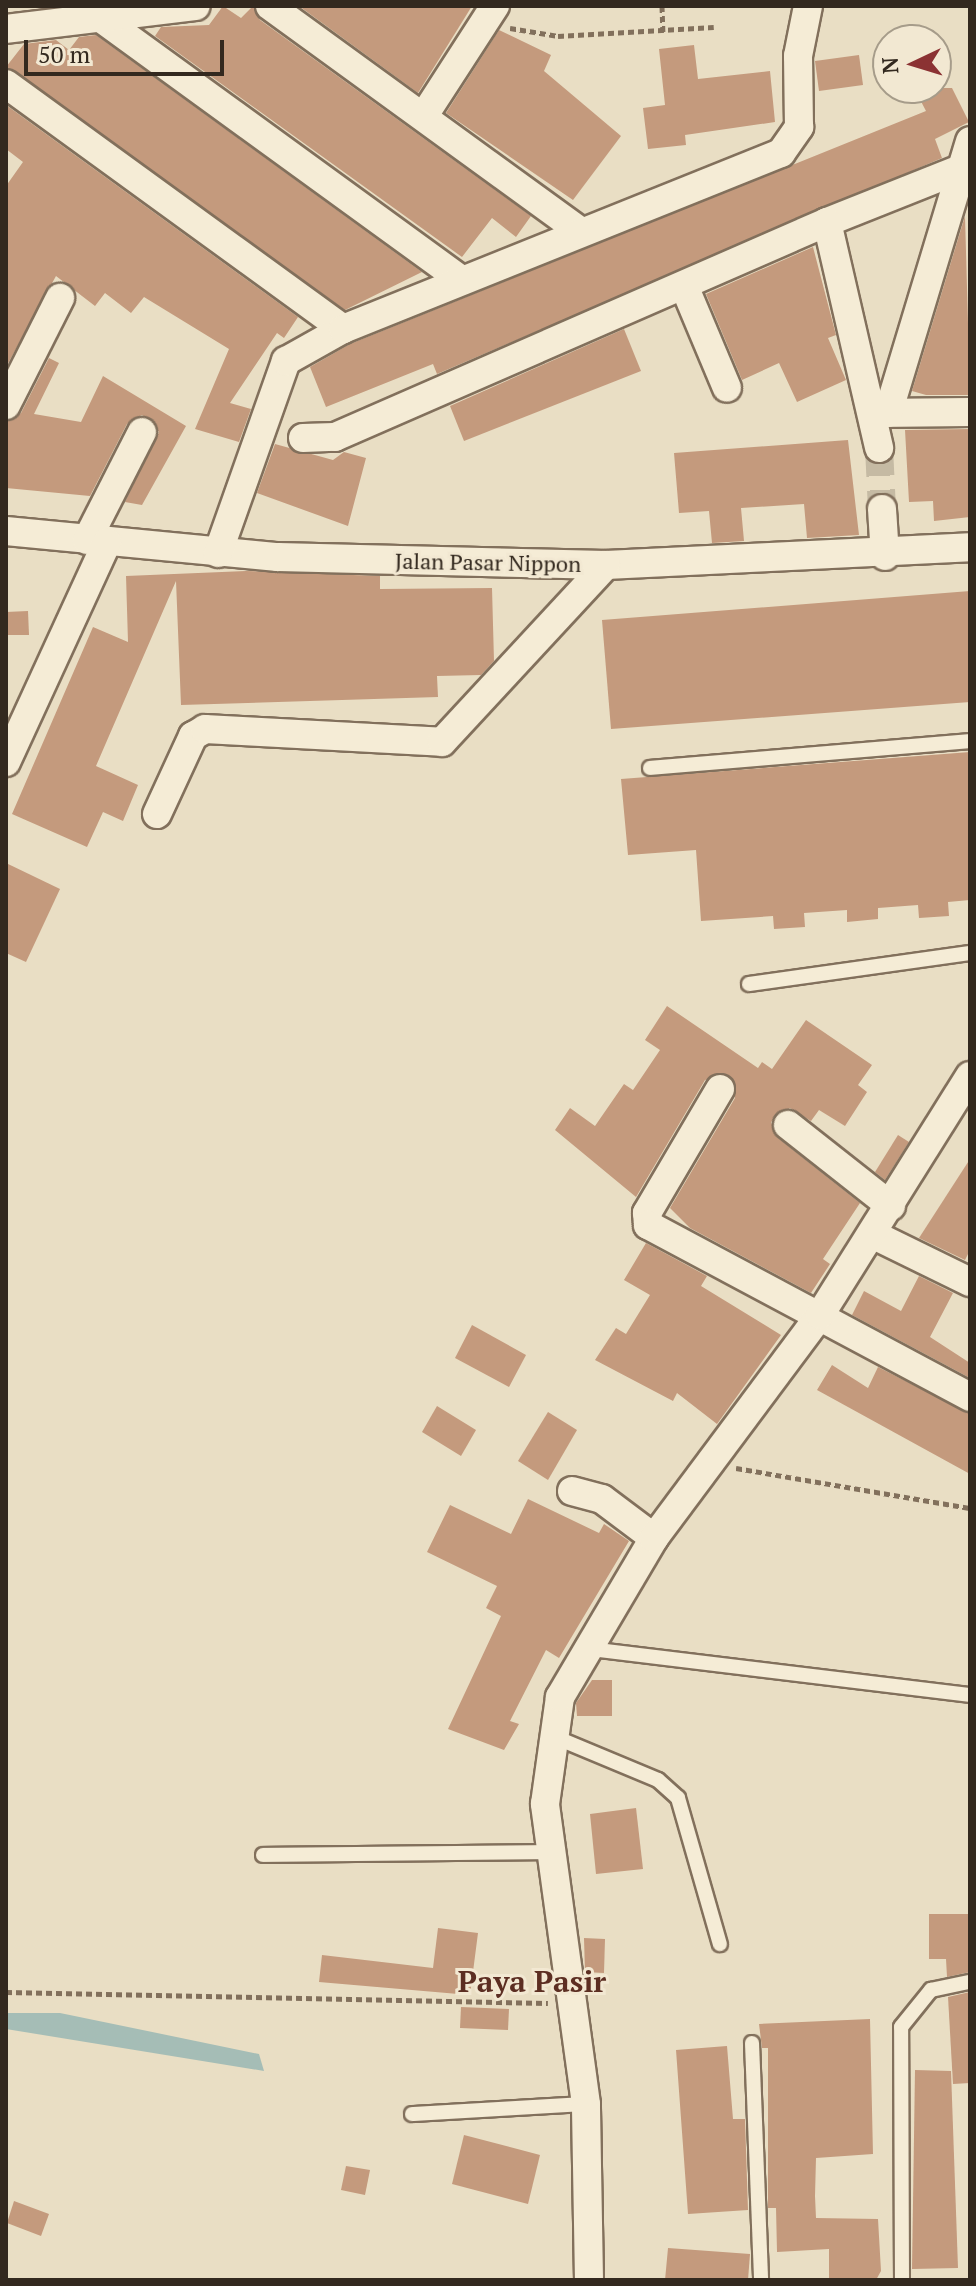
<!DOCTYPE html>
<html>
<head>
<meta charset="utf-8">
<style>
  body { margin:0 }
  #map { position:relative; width:976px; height:2286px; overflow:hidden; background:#e9dec4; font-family:"PT Serif",serif }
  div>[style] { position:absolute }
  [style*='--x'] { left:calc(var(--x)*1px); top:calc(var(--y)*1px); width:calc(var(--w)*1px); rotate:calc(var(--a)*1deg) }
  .water>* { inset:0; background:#a5bdb6 }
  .building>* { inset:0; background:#c49a7d }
  .minor-tunnel>* { height:28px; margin-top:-14px; transform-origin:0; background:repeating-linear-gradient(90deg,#c5baa3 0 28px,transparent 0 42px) }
  .path>* { height:5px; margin-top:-2.5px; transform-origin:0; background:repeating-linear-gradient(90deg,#82705c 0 6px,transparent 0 10px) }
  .roads { filter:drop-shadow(2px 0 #82705c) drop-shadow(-2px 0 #82705c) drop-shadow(0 2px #82705c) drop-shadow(0 -2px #82705c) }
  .service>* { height:14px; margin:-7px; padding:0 7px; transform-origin:7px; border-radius:7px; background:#f5ecd6 }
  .minor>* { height:28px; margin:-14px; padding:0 14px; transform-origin:14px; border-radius:14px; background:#f5ecd6 }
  span { translate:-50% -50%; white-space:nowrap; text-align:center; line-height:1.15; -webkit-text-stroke:6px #f2e8d2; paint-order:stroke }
  .street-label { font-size:22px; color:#33291f }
  .district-label { font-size:30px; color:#5c2e22; font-weight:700 }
  .frame { position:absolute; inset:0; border:8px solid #33291f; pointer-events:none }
  .north { position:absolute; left:872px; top:24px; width:80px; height:80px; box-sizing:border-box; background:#f2e8d2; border:2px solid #a69c8a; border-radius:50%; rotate:266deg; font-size:22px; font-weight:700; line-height:32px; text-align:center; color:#33291f }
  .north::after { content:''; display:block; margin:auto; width:28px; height:36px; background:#8b3233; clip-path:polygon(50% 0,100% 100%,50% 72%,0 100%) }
  .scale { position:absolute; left:24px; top:40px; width:200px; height:36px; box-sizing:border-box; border:4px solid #33291f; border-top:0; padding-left:10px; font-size:24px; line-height:28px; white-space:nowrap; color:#33291f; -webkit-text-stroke:6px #f2e8d2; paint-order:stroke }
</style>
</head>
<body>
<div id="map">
  <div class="water">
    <div style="clip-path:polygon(6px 2013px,60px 2013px,259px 2054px,264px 2071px,6px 2029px)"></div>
  </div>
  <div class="building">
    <div style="clip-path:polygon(223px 6px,241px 18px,253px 6px,260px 20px,531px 216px,516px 237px,492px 218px,462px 257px,155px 36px,161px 27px,209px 25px)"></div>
    <div style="clip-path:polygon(299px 6px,472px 6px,418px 93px)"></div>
    <div style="clip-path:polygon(499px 30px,551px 55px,544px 71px,621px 136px,573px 200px,446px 113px)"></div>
    <div style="clip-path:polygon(96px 35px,422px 272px,345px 310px,6px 67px,24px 44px,56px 40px,69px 50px,79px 37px)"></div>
    <div style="clip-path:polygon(694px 45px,698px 79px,770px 71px,775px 122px,685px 135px,686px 145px,648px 149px,643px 108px,665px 105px,659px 49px)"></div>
    <div style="clip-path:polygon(859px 55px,863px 85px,819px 91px,815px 61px)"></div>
    <div style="clip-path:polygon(914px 88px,952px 88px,969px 122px,935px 139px,942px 158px,437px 374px,433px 364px,326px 407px,310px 367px,350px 344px,926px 111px)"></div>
    <div style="clip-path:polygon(6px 105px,298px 317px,284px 338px,277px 333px,230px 403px,251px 409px,239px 442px,195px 429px,229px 349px,144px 297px,131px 313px,105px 293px,95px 306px,56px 276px,6px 367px,6px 186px,23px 162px,6px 149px)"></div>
    <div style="clip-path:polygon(965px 216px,970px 395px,926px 395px,912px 391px)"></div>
    <div style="clip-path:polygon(813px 247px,836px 335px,828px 338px,846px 380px,797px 402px,779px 363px,742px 380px,706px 294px)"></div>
    <div style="clip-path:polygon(624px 329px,641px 371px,464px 441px,450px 406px)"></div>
    <div style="clip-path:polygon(49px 358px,59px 363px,34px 414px,81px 422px,103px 376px,186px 426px,142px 505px,125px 502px,159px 432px,142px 415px,127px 424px,90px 496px,6px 488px,6px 422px,21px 413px)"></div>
    <div style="clip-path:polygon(970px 429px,970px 517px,934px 521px,933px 501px,909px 502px,905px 430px)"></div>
    <div style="clip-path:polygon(848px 440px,859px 535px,807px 538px,804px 504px,741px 508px,744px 541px,712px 543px,709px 511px,679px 513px,674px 453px)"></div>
    <div style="clip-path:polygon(275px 444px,333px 460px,344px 452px,366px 458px,348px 526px,257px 493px)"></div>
    <div style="clip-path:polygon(246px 571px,380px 576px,380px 589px,492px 588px,494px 661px,481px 675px,437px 676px,438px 697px,181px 705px,176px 581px,96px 766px,138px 785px,123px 821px,103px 812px,87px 847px,12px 814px,93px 627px,128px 642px,126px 576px)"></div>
    <div style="clip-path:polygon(970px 591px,970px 702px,611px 729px,602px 620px)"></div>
    <div style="clip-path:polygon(28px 611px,29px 635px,6px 635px,6px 612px)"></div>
    <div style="clip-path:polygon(970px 752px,970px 900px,948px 902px,949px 916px,919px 918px,918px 905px,878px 908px,878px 919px,847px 922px,847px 910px,804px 913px,805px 927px,774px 929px,773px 916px,701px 921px,696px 850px,628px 855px,621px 779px)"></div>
    <div style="clip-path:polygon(6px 863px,60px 889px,26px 962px,6px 953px)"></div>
    <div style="clip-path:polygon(667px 1006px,758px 1068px,762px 1062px,772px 1069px,806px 1020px,872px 1065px,858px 1085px,867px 1092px,845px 1126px,819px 1110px,811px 1121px,790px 1108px,771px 1122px,778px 1138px,860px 1203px,823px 1259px,830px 1264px,811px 1293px,690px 1228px,670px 1208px,735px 1098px,729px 1075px,705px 1080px,636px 1197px,555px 1130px,570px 1108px,595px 1126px,624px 1084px,633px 1090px,660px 1050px,645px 1040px)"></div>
    <div style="clip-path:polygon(898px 1135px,909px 1142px,885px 1180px,875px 1172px)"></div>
    <div style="clip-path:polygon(970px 1159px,970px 1250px,965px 1260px,919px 1238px)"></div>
    <div style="clip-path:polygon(646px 1243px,707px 1276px,701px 1286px,781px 1335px,717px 1424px,677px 1393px,673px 1401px,595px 1360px,616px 1328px,626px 1334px,650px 1295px,624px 1280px)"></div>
    <div style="clip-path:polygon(919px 1276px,953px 1293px,930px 1337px,970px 1363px,970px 1378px,852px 1315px,864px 1291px,901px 1311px)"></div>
    <div style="clip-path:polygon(472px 1325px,526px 1355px,509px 1387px,455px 1358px)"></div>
    <div style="clip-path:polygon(832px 1365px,868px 1388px,878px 1367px,970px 1414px,970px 1474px,817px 1390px)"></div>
    <div style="clip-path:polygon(437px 1406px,476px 1430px,461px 1456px,422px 1432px)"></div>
    <div style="clip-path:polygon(548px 1412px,577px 1430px,548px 1480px,518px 1461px)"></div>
    <div style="clip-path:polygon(528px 1499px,599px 1533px,604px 1524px,629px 1541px,559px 1658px,546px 1650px,510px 1721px,519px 1724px,504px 1750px,448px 1729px,501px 1616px,486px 1608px,497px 1586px,427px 1552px,450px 1505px,511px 1534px)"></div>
    <div style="clip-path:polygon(592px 1680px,612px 1680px,612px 1716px,577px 1716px,576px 1703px)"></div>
    <div style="clip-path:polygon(636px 1808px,643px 1869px,596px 1874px,590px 1814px)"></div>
    <div style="clip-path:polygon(929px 1914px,970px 1914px,970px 1972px,947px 1977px,946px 1959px,929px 1959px)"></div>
    <div style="clip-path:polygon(438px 1928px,478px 1933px,470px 1995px,319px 1982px,322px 1955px,433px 1968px)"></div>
    <div style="clip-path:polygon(584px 1938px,605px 1939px,604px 1973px,585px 1972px)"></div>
    <div style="clip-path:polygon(970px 1992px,970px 2083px,953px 2084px,948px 1997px)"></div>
    <div style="clip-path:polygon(461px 2007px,509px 2009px,508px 2030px,460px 2028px)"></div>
    <div style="clip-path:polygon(870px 2019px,873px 2154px,816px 2158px,815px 2196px,816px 2218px,878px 2219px,881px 2271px,876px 2280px,829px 2280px,829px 2249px,777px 2252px,776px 2208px,768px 2208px,768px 2048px,762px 2048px,759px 2024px)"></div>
    <div style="clip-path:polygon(727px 2046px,733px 2119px,745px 2119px,748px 2210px,688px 2214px,676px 2050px)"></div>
    <div style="clip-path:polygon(915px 2070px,951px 2071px,958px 2268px,912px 2269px)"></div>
    <div style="clip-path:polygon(464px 2135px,540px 2155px,528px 2204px,452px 2184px)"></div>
    <div style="clip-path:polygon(346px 2166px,370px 2170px,365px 2195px,341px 2190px)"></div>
    <div style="clip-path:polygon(14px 2201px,49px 2214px,41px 2236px,7px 2223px)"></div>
    <div style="clip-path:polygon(668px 2248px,750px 2254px,748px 2280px,665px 2280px)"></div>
  </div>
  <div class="minor-tunnel">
    <div style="--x:879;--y:448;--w:61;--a:87.2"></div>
  </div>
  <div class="path">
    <div style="--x:662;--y:6;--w:29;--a:88"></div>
    <div style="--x:510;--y:28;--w:49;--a:9.5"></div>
    <div style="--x:558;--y:36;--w:156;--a:-3.3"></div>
    <div style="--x:736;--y:1468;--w:237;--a:9.7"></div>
    <div style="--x:6;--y:1992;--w:542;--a:1.16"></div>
  </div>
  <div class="roads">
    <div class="service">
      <div style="--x:650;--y:768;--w:321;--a:-4.8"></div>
      <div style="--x:749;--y:984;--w:223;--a:-8"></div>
      <div style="--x:590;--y:1649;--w:383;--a:6.9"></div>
      <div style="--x:550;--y:1735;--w:117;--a:22.6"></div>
      <div style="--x:658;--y:1780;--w:27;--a:42"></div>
      <div style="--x:678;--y:1798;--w:152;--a:74"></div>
      <div style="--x:263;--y:1855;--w:286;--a:-0.6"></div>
      <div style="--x:752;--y:2043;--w:237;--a:87.8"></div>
      <div style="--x:412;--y:2114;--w:174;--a:-3.3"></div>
      <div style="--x:902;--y:2280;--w:253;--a:-90.2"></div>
      <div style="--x:901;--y:2027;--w:48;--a:-51"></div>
      <div style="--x:931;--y:1990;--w:40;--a:-12"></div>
    </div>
    <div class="minor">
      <div style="--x:270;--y:6;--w:383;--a:36"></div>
      <div style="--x:98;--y:16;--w:450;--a:36"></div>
      <div style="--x:6;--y:29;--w:191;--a:-6.9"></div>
      <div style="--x:6;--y:84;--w:417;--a:36"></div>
      <div style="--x:425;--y:114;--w:129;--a:-57.1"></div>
      <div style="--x:827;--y:222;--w:141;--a:-21.7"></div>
      <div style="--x:685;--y:288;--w:108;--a:67.2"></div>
      <div style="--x:6;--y:405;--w:120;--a:-63.2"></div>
      <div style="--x:876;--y:413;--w:94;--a:-0.6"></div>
      <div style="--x:888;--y:413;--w:284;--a:-73.2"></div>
      <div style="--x:303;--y:438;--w:32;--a:-2"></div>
      <div style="--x:335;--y:437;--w:537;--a:-23.6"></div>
      <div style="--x:827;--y:222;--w:232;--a:77"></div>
      <div style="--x:882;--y:509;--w:47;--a:86.3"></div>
      <div style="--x:6;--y:531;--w:273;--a:5.5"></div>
      <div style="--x:278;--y:557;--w:328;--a:1.4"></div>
      <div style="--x:606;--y:565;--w:364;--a:-2.8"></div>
      <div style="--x:87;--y:540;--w:121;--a:-63"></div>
      <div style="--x:218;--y:553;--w:204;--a:-70.5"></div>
      <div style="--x:286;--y:361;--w:65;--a:-29.3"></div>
      <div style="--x:343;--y:329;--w:472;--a:-21.9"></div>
      <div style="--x:781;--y:153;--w:32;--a:-55"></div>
      <div style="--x:799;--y:127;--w:71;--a:-90.8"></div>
      <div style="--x:798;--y:56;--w:51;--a:-78.7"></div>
      <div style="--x:6;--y:762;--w:242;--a:-65.3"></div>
      <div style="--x:157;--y:814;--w:86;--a:-65.2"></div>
      <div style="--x:193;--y:736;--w:14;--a:-30"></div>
      <div style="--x:205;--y:729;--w:237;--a:3.1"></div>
      <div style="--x:442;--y:742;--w:241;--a:-47.2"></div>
      <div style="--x:720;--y:1089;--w:144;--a:120.5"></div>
      <div style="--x:647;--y:1213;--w:12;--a:85"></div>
      <div style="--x:648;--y:1225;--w:365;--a:28.1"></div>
      <div style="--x:788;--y:1125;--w:131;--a:38.2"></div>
      <div style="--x:872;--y:1234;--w:109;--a:26.1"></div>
      <div style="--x:572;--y:1491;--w:31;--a:15"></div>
      <div style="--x:602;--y:1499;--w:65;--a:36.9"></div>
      <div style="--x:589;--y:2280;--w:176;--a:-91"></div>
      <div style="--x:586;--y:2104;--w:303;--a:-97.8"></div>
      <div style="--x:545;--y:1804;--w:108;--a:-82"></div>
      <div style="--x:560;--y:1697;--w:185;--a:-59.4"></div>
      <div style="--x:654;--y:1538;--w:278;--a:-53.3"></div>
      <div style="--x:820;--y:1315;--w:282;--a:-57.9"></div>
    </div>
  </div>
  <div class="street-label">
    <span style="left:488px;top:562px;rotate:1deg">Jalan Pasar Nippon</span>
  </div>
  <div class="district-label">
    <span style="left:532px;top:1981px">Paya Pasir</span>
  </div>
  <div class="frame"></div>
  <div class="north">N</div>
  <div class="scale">50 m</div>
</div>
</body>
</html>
